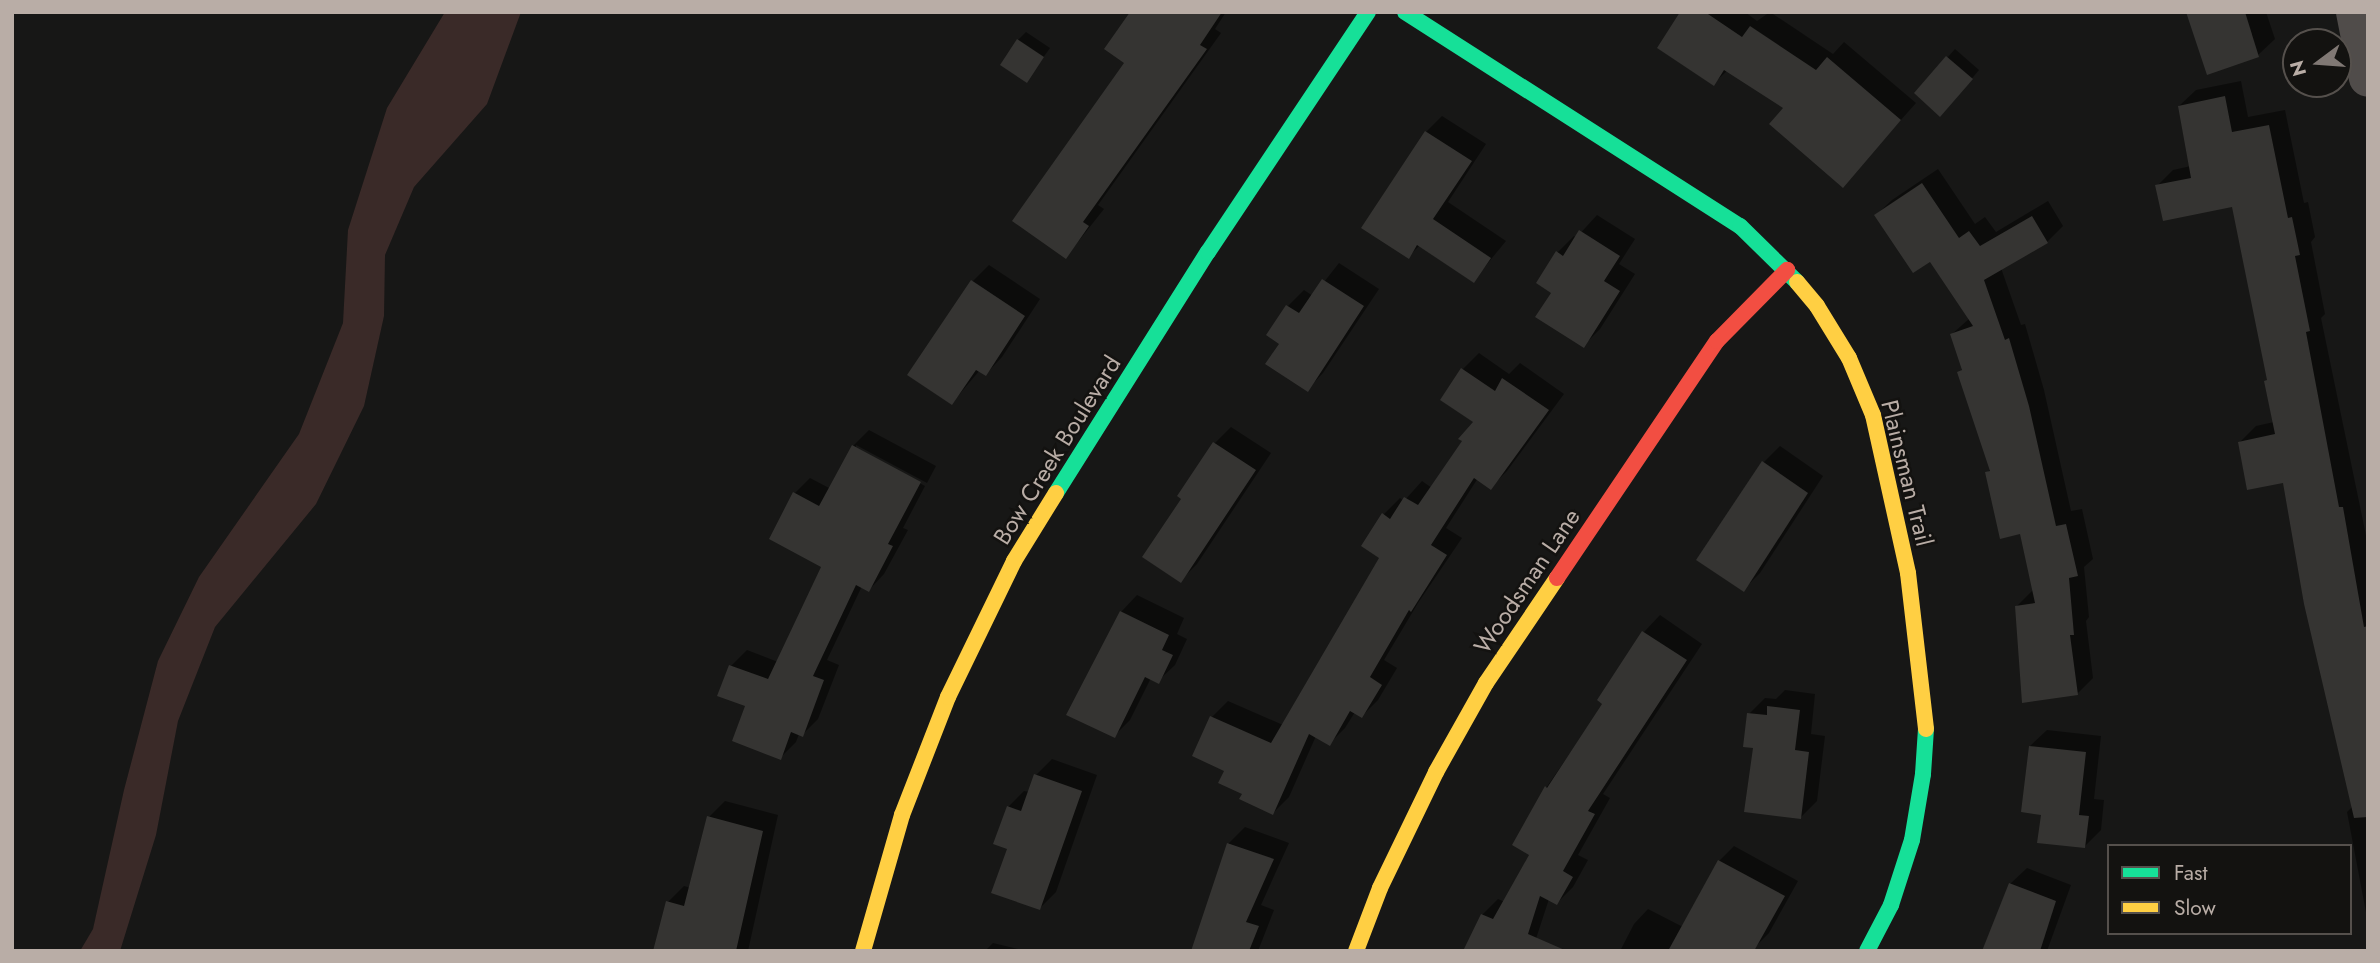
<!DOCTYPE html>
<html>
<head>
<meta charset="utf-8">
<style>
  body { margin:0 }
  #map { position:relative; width:2380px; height:963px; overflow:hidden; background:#171716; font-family:Jost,sans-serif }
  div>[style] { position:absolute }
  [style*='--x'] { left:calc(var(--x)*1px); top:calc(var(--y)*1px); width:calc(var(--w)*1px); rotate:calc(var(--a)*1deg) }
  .water>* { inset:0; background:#3a2a28 }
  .shadow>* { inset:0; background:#0007 }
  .building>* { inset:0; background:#353432 }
  .street>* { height:38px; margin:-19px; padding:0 19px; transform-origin:19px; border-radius:19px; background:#504c4a }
  .fast>* { height:16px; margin:-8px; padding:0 8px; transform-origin:8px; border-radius:8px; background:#16e098 }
  .slow>* { height:16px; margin:-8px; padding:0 8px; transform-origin:8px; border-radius:8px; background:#ffcf43 }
  .jam>* { height:16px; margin:-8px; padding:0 8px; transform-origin:8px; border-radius:8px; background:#f24e42 }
  span { translate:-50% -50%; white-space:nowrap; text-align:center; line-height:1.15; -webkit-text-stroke:5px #131210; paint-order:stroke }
  .street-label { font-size:24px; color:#b9ada6 }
  .frame { position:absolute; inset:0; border:14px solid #b9ada6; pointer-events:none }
  .legend { position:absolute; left:2107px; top:844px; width:245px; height:91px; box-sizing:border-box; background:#131210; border:2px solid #55504c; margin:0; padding:9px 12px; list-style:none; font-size:21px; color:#b9ada6 }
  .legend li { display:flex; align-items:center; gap:14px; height:35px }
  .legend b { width:35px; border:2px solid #55504c }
  .north { position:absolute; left:2282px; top:28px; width:70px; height:70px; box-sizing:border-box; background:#131210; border:2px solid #55504c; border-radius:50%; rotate:254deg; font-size:19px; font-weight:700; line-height:28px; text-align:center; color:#b9ada6 }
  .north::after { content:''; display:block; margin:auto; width:24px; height:32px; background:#807874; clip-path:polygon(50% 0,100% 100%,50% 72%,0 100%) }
</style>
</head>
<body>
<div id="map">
  <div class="water">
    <div style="clip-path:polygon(445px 12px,521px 12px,487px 104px,414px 187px,385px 255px,384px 316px,364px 406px,316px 504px,215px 627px,178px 721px,156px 835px,120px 951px,80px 951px,93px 929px,124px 790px,158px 661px,199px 577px,299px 434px,343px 323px,348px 230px,387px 108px)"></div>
  </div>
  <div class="shadow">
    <div style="clip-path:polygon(1132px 12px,1226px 12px,1215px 29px,1221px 33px,1098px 205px,1104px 209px,1066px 257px,1126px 63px)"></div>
    <div style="clip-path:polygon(1682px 12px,1745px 12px,1757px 21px,1770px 12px,1833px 54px,1844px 42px,1916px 103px,1843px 185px,1786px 108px,1728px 70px,1714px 83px)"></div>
    <div style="clip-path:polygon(2188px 12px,2266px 12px,2275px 39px,2258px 55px)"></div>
    <div style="clip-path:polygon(1026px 32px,1050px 48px,1027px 80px,1018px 40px)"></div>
    <div style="clip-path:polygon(1955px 49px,1979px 70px,1948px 107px,1916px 93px)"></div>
    <div style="clip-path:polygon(2241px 81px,2248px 117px,2285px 110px,2304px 203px,2308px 202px,2315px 237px,2311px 242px,2325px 314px,2321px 318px,2368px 545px,2368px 923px,2347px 812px,2352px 807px,2284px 481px,2240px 442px,2256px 426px,2274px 422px,2269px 379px,2233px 205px,2157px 186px,2173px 170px,2191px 166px,2179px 106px,2196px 90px)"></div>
    <div style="clip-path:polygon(1442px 116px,1486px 144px,1448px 202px,1506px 241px,1474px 280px,1420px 245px,1409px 256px,1364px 227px,1426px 132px)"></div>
    <div style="clip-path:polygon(1938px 169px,1975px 224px,1985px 217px,1996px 232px,2048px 201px,2063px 226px,2047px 242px,2001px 268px,2021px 325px,2025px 324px,2044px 390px,2071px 511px,2082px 509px,2093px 559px,2084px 567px,2089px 617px,2086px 621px,2093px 678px,2078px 693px,2017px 606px,2033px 590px,2021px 532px,1987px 473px,1991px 469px,1959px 373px,1963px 368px,1952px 334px,1970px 318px,1930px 260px,1876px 215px,1892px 200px)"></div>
    <div style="clip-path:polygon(1597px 215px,1635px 239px,1619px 264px,1635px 274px,1600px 329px,1583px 346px,1554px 292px,1557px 253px,1574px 236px,1576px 238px)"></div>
    <div style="clip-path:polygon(1339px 263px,1379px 289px,1323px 373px,1307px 390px,1281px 343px,1288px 306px,1304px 290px,1313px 296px)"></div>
    <div style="clip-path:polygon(989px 265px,1040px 299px,1002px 357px,986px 374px,980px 370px,952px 403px,909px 375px,973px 281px)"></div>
    <div style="clip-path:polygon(1479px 353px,1509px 374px,1520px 363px,1564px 394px,1507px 471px,1491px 487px,1478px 478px,1446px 528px,1462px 538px,1418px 603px,1384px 660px,1397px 668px,1378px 700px,1362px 716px,1355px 712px,1345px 728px,1329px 744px,1316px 736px,1289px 797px,1273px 813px,1244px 793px,1226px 770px,1212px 717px,1228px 701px,1283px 725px,1381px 557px,1363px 546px,1384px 514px,1400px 498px,1404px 501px,1422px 481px,1432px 488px,1476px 422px,1463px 369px)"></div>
    <div style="clip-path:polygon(1231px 427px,1271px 453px,1197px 564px,1180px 581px,1184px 498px,1179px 496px,1215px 443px)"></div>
    <div style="clip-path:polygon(869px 430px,936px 466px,927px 483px,856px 445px,856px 449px,925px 486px,903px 528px,908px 530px,884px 574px,869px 590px,862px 586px,827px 660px,839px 665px,818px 719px,802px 735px,799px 734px,796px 742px,780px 758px,747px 705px,719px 695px,731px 666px,747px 650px,778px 662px,824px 566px,794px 494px,810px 478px,831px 489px,853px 446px)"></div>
    <div style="clip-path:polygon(1780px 446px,1823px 476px,1760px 573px,1744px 589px,1763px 463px)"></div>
    <div style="clip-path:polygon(1137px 595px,1184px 618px,1177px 634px,1187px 639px,1175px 665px,1158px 681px,1151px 678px,1130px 720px,1114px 736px,1121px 612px)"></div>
    <div style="clip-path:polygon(1660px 615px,1702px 644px,1603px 794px,1610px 798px,1578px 855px,1588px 860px,1573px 887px,1557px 903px,1549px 899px,1532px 951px,1482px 915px,1498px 899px,1505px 902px,1531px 854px,1546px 788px,1604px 704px,1599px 699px,1644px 632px)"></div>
    <div style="clip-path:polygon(1785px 690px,1815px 694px,1811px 734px,1825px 736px,1817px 801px,1801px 817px,1755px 746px,1749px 714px,1765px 698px,1776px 699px)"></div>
    <div style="clip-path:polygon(2047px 730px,2101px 736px,2094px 799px,2104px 800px,2101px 830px,2084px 847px,2043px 813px,2030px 746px)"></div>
    <div style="clip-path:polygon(1052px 759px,1097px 775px,1056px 892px,1040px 908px,1009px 848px,1008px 807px,1024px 791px,1030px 792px,1036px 775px)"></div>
    <div style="clip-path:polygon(725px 801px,778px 815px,748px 951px,666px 951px,668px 902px,684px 886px,691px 888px,709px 817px)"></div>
    <div style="clip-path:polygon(1245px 827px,1289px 843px,1261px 905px,1274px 910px,1258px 951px,1193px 951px,1229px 843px)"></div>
    <div style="clip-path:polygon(1734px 846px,1798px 881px,1769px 933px,1756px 946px,1620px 951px,1634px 924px,1648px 909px,1683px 927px,1719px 861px)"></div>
    <div style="clip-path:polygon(2027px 868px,2071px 885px,2047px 951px,1983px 951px,2010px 884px)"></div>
    <div style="clip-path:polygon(993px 943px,1026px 951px,985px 951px)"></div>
  </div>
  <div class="building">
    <div style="clip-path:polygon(1130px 12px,1222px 12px,1200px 45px,1207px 49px,1083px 222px,1089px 226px,1066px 259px,1012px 221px,1124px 63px,1104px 49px)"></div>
    <div style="clip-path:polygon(1680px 12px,1705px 12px,1742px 37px,1750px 26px,1816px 70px,1827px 57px,1901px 120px,1843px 188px,1769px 124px,1783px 108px,1724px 70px,1714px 86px,1657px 48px)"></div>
    <div style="clip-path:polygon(2186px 12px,2245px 12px,2259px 57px,2207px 75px)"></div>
    <div style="clip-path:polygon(1017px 39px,1044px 57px,1027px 83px,1000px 65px)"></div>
    <div style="clip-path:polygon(1946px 56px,1973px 79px,1940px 117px,1914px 93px)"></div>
    <div style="clip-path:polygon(2225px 96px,2232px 132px,2269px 125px,2288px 218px,2292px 217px,2300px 255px,2295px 256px,2310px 331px,2306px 332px,2339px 507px,2343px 507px,2364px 627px,2368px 626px,2368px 817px,2354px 818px,2304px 604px,2283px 483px,2247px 490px,2238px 442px,2275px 434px,2264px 381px,2267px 380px,2232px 207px,2163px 221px,2155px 185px,2191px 178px,2178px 106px)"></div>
    <div style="clip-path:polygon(1425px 131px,1472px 161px,1433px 219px,1491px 258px,1474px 283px,1417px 245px,1409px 259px,1361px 228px)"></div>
    <div style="clip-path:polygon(1922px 183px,1959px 238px,1969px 231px,1980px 246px,2032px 216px,2048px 243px,1984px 280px,2005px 340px,2009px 338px,2029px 406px,2056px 526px,2066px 524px,2078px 576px,2069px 578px,2074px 635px,2070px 635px,2078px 695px,2022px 703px,2015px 606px,2035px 603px,2020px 534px,2000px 539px,1985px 472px,1990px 471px,1957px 372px,1962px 370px,1950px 334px,1973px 326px,1930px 262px,1913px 273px,1874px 215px)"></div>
    <div style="clip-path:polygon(1579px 230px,1620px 256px,1604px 281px,1620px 291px,1584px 348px,1535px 317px,1551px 293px,1536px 283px,1556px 251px,1563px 256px)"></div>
    <div style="clip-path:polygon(1322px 279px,1364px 306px,1308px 392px,1265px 364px,1279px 344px,1266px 335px,1286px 305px,1299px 313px)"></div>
    <div style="clip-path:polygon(971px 280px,1025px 316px,986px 376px,976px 370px,952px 405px,907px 375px)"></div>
    <div style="clip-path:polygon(1461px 368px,1495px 391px,1502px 378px,1549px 410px,1491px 490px,1474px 478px,1431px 545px,1447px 555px,1411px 612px,1409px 610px,1370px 677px,1382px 685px,1362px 718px,1350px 711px,1330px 746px,1309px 734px,1273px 815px,1239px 799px,1242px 794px,1218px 783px,1224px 771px,1192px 756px,1210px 716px,1271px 743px,1379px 558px,1361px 546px,1382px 513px,1390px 519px,1404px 497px,1418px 505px,1462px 441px,1458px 439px,1473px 422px,1440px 400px)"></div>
    <div style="clip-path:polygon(1213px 442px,1256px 470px,1181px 583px,1142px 557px,1181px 499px,1177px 496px)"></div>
    <div style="clip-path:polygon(852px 445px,921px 482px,888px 544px,893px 546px,869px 592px,856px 585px,813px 676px,824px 680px,803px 737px,791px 732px,781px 760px,732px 741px,745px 706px,717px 696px,729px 665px,768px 679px,821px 567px,769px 539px,793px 492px,819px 506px)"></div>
    <div style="clip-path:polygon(1762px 461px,1808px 493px,1744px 592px,1696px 560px)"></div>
    <div style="clip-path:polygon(1120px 611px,1169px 635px,1162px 650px,1173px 655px,1159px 684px,1145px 677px,1115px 738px,1066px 715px)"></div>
    <div style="clip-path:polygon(1642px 631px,1687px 660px,1588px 811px,1595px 814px,1563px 871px,1573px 877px,1557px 905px,1540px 896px,1528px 934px,1567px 951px,1463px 951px,1481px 914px,1493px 919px,1529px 855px,1512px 845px,1545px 786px,1547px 788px,1602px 704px,1597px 700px)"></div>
    <div style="clip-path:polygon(1767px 706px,1800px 710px,1795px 750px,1809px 752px,1801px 819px,1744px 812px,1753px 748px,1743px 747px,1747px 713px,1767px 715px)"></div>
    <div style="clip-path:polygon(2029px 746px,2086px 752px,2079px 815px,2089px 816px,2085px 848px,2037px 843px,2041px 815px,2021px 812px)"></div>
    <div style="clip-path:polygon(1034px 774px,1082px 791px,1040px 910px,991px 893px,1007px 849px,993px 844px,1007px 806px,1021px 811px)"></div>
    <div style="clip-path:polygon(707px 816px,763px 831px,736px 951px,653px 951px,666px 901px,684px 906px)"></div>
    <div style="clip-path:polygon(1227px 843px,1274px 859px,1246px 922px,1259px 926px,1249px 951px,1191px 951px)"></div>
    <div style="clip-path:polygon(1718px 860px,1785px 896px,1754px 951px,1668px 951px)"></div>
    <div style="clip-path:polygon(2009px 883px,2056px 901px,2040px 951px,1982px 951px)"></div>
  </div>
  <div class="street">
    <div style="--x:2355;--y:12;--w:67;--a:78.9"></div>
  </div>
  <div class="fast">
    <div style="--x:1405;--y:12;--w:398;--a:32.6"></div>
    <div style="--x:1740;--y:226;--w:80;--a:44.5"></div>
    <div style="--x:1056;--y:493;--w:285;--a:-57.8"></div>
    <div style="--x:1208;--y:252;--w:288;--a:-56.3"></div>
    <div style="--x:1867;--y:951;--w:52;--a:-62.4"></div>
    <div style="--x:1891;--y:905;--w:68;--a:-72.1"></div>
    <div style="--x:1912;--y:840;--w:67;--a:-80.5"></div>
    <div style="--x:1923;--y:774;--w:45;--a:-86.2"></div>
  </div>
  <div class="slow">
    <div style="--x:1797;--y:282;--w:31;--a:50"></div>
    <div style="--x:1817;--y:306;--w:61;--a:58.4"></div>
    <div style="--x:1849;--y:358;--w:62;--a:67.2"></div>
    <div style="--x:1873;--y:415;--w:162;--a:77.5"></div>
    <div style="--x:1908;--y:573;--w:157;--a:83.4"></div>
    <div style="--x:863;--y:951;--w:141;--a:-74"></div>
    <div style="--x:902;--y:815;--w:127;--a:-68.7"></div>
    <div style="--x:948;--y:697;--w:151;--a:-64.1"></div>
    <div style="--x:1014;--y:561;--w:80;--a:-58.3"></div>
    <div style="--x:1356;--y:951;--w:67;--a:-69.1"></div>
    <div style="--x:1380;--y:888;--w:129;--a:-64.2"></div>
    <div style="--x:1436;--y:772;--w:102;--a:-60.7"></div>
    <div style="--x:1486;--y:683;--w:127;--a:-55.9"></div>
  </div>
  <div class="jam">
    <div style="--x:1557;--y:578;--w:286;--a:-56"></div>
    <div style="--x:1717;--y:341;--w:100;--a:-45.4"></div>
  </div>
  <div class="street-label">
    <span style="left:1057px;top:450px;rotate:-58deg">Bow Creek Boulevard</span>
    <span style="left:1907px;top:473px;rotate:76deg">Plainsman Trail</span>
    <span style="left:1527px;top:581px;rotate:-56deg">Woodsman Lane</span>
  </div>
  <div class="frame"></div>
  <ul class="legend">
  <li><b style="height:9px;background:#16e098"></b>Fast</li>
  <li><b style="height:9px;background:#ffcf43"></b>Slow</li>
  </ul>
  <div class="north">N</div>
</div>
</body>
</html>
